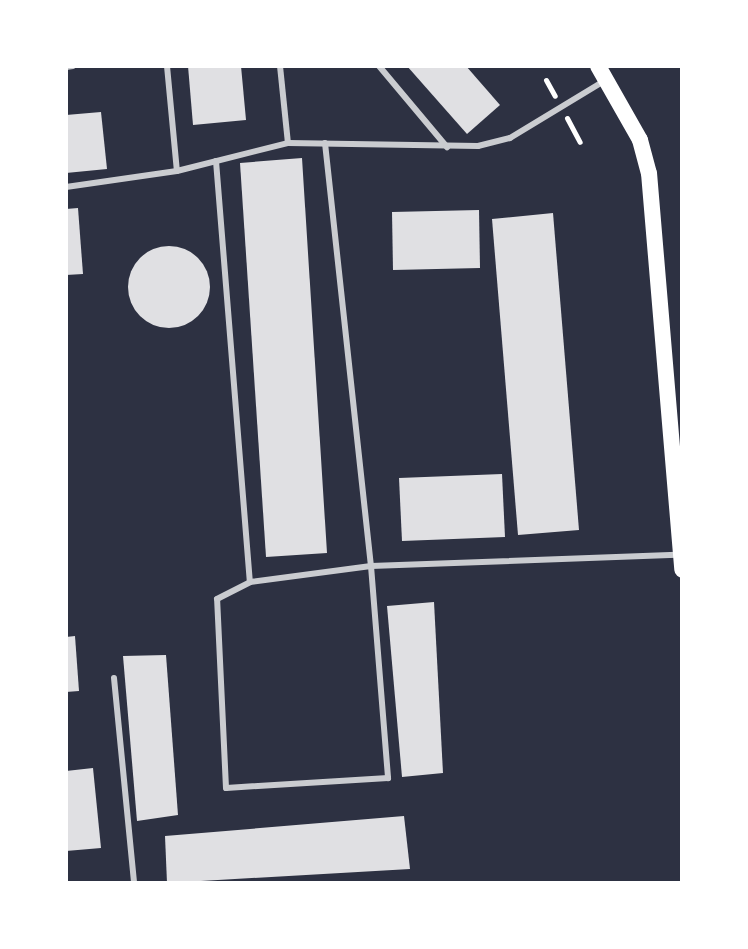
<!DOCTYPE html>
<html>
<head>
<meta charset="utf-8">
<style>
  body { margin:0 }
  #map { position:relative; width:748px; height:949px; overflow:hidden; background:#2d3142; font-family:Merriweather,serif }
  div>[style] { position:absolute }
  [style*='--x'] { left:calc(var(--x)*1px); top:calc(var(--y)*1px); width:calc(var(--w)*1px); rotate:calc(var(--a)*1deg) }
  .building>* { inset:0; background:#e0e0e3 }
  .round { border-radius:50% }
  .path>* { height:5px; margin:-2.5px; padding:0 2.5px; transform-origin:2.5px; border-radius:2.5px; background:#fff }
  .service>* { height:6px; margin:-3px; padding:0 3px; transform-origin:3px; border-radius:3px; background:#caccd0 }
  .secondary>* { height:16px; margin:-8px; padding:0 8px; transform-origin:8px; border-radius:8px; background:#fff }
  span { translate:-50% -50%; white-space:nowrap; text-align:center; line-height:1.15; -webkit-text-stroke:8px #fff; paint-order:stroke }
  .frame { position:absolute; inset:0; border:68px solid #fff; pointer-events:none }
</style>
</head>
<body>
<div id="map">
  <div class="building">
    <div style="clip-path:polygon(188px 66px,241px 66px,246px 120px,193px 125px)"></div>
    <div style="clip-path:polygon(407px 66px,466px 66px,500px 105px,467px 134px)"></div>
    <div style="clip-path:polygon(101px 112px,107px 169px,66px 173px,66px 115px)"></div>
    <div style="clip-path:polygon(302px 158px,327px 553px,266px 557px,240px 163px)"></div>
    <div style="clip-path:polygon(78px 208px,83px 274px,66px 275px,66px 209px)"></div>
    <div style="clip-path:polygon(479px 210px,480px 268px,393px 270px,392px 212px)"></div>
    <div style="clip-path:polygon(553px 213px,579px 530px,518px 535px,492px 219px)"></div>
    <div class="round" style="left:128px;top:246px;width:82px;height:82px"></div>
    <div style="clip-path:polygon(502px 474px,505px 537px,402px 541px,399px 478px)"></div>
    <div style="clip-path:polygon(434px 602px,443px 773px,402px 777px,387px 606px)"></div>
    <div style="clip-path:polygon(75px 636px,79px 691px,66px 692px,66px 637px)"></div>
    <div style="clip-path:polygon(166px 655px,178px 815px,137px 821px,123px 656px)"></div>
    <div style="clip-path:polygon(93px 768px,101px 848px,66px 851px,66px 771px)"></div>
    <div style="clip-path:polygon(404px 816px,410px 869px,167px 883px,165px 836px)"></div>
  </div>
  <div class="path">
    <div style="--x:546;--y:80;--w:18;--a:61"></div>
    <div style="--x:567;--y:118;--w:27;--a:62"></div>
  </div>
  <div class="service">
    <div style="--x:167;--y:66;--w:105;--a:84.6"></div>
    <div style="--x:177;--y:171;--w:114;--a:-14.2"></div>
    <div style="--x:288;--y:143;--w:190;--a:0.9"></div>
    <div style="--x:478;--y:146;--w:33;--a:-14"></div>
    <div style="--x:510;--y:138;--w:110;--a:-31.2"></div>
    <div style="--x:280;--y:66;--w:77;--a:84.1"></div>
    <div style="--x:379;--y:66;--w:106;--a:50"></div>
    <div style="--x:66;--y:67;--w:7;--a:-8"></div>
    <div style="--x:325;--y:143;--w:425;--a:83.8"></div>
    <div style="--x:371;--y:566;--w:213;--a:85.4"></div>
    <div style="--x:388;--y:778;--w:162;--a:176.5"></div>
    <div style="--x:226;--y:788;--w:189;--a:-92.7"></div>
    <div style="--x:217;--y:599;--w:37;--a:-27"></div>
    <div style="--x:250;--y:582;--w:122;--a:-7.5"></div>
    <div style="--x:371;--y:566;--w:306;--a:-2.1"></div>
    <div style="--x:216;--y:161;--w:422;--a:85.4"></div>
    <div style="--x:66;--y:187;--w:112;--a:-8.2"></div>
    <div style="--x:114;--y:678;--w:206;--a:84.4"></div>
  </div>
  <div class="secondary">
    <div style="--x:598;--y:66;--w:85;--a:60.4"></div>
    <div style="--x:640;--y:140;--w:34;--a:75"></div>
    <div style="--x:649;--y:173;--w:398;--a:85.2"></div>
  </div>
  <div class="frame"></div>
</div>
</body>
</html>
